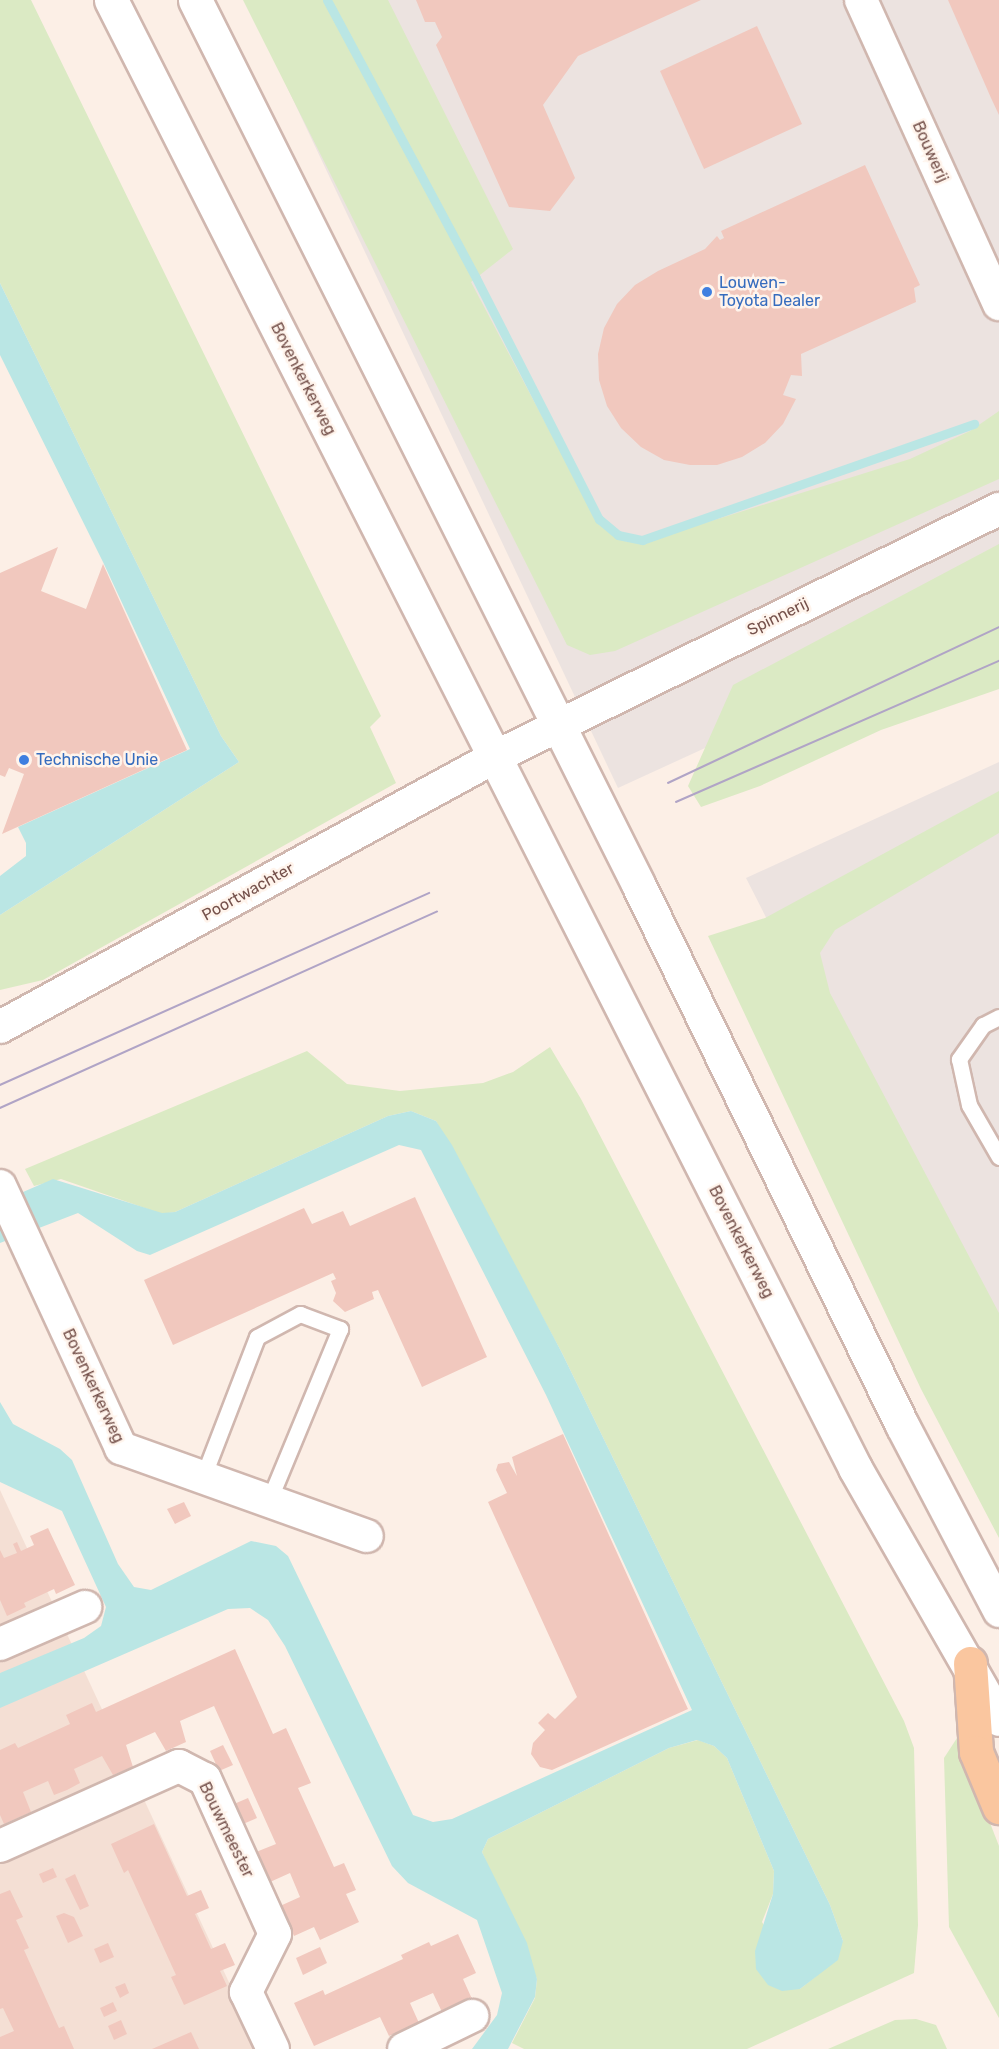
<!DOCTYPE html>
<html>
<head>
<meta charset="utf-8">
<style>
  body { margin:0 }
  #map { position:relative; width:999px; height:2049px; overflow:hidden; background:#fcefe6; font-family:Rubik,sans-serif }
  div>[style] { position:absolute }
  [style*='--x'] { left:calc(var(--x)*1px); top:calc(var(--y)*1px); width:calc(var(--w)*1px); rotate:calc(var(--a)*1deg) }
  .residential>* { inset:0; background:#f4dfd4 }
  .industrial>* { inset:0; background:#ece3e0 }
  .green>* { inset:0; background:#dbeac4 }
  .water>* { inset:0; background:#bae6e4 }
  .stream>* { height:9px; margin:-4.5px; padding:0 4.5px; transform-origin:4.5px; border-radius:4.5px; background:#bae6e4 }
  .building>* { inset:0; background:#f1c8be }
  .roads { filter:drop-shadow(2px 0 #d0b7af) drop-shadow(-2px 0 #d0b7af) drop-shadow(0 2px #d0b7af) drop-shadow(0 -2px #d0b7af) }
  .service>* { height:15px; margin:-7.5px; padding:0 7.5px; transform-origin:7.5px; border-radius:7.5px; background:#fff }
  .minor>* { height:32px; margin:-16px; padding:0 16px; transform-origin:16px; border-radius:16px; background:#fff }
  .secondary>* { height:33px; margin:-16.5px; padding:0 16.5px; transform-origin:16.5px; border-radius:16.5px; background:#fff }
  .primary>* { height:33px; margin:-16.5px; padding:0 16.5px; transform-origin:16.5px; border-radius:16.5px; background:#fac69f }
  .tram>* { height:1.5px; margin:-0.75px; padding:0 0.75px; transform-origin:0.75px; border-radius:0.75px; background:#b0a4c6 }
  .dots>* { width:16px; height:16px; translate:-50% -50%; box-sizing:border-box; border:3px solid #fff4ec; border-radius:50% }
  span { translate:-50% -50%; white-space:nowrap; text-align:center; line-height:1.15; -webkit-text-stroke:5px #fff4ec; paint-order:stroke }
  .street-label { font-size:16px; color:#75514b }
  .shop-label { font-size:16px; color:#366cbe }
  .left { translate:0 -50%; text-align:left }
</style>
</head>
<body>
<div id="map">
  <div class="residential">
    <div style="clip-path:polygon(0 1490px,260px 2049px,0 2049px)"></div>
  </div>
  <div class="industrial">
    <div style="clip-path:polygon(246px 0,999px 0,999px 613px,618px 788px)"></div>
    <div style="clip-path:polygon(999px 762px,999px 1375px,746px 878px)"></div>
  </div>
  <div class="green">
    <div style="clip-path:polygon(0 0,31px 0,381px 716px,370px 727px,396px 783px,43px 980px,0 990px,0 915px,239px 762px,221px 736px,0 283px)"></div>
    <div style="clip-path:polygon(243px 0,388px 0,513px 249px,471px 282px,585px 498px,608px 531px,627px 542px,679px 531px,910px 459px,970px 431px,999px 411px,999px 479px,615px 651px,590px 655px,567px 645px)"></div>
    <div style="clip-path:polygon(999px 544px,999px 689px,881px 730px,760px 786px,701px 807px,688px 786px,733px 685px)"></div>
    <div style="clip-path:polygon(999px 791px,999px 833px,835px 930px,820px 953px,830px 993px,999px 1313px,999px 1538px,921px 1389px,708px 936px,765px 918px)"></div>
    <div style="clip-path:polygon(550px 1047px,581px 1099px,904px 1721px,914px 1748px,918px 1925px,914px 1973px,747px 2049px,524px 2049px,512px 2043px,535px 1998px,537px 1979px,482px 1852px,488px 1839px,669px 1748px,698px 1740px,714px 1746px,727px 1758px,774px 1871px,773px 1894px,762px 1922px,800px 1989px,815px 1977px,843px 1941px,830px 1905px,562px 1353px,436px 1121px,411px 1111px,388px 1116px,175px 1212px,162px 1214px,61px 1179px,34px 1186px,25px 1169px,307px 1051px,347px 1084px,400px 1091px,483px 1083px,513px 1072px)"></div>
    <div style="clip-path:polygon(957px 1738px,999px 1846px,999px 2018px,949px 1927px,944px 1758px)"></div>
    <div style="clip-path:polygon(916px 2019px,936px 2025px,947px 2049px,828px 2049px,895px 2020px)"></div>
  </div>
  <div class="water">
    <div style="clip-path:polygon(0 283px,221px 736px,239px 762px,0 915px,0 876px,26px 856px,26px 843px,18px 827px,190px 749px,103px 562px,0 355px)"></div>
    <div style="clip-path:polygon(411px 1111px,436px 1121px,452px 1145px,562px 1353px,830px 1905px,843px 1941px,838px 1960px,800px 1989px,782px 1991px,768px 1985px,756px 1969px,755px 1951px,773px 1894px,774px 1871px,727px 1758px,714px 1746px,697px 1740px,669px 1748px,488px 1839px,482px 1852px,527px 1943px,537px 1979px,535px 1997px,508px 2049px,472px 2049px,497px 2015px,502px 1993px,477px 1920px,408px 1883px,392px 1866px,285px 1646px,268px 1620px,250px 1608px,228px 1609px,0 1708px,0 1673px,84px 1638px,101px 1626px,106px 1607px,62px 1511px,0 1482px,0 1402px,13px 1424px,60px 1449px,72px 1460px,118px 1564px,134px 1587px,151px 1590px,251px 1541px,276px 1546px,288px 1556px,413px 1815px,433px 1822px,452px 1819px,692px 1710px,546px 1395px,421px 1150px,399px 1145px,150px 1255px,137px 1251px,78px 1213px,0 1243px,0 1202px,53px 1179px,162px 1213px,175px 1212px,388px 1116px)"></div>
  </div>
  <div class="stream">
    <div style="--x:327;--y:0;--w:315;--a:61.8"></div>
    <div style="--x:476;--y:278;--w:271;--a:63"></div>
    <div style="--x:599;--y:519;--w:25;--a:40"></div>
    <div style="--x:618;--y:535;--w:25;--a:12"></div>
    <div style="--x:642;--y:540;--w:352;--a:-19.3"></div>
  </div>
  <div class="building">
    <div style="clip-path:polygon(416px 0,701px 0,578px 56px,543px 105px,575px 178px,550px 211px,509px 207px,436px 45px,442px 37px,435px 22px,425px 22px)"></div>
    <div style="clip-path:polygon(948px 0,999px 0,999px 115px,991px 98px)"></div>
    <div style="clip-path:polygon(757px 26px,802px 124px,704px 169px,660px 71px)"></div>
    <div style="clip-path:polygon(865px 165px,920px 285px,914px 288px,916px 302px,801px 354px,802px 376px,791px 375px,783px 395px,796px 399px,783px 424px,765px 443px,742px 457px,717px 465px,690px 465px,664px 460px,641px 447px,621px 428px,607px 406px,599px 380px,598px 354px,604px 328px,617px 304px,635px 285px,658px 271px,705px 249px,717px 236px,720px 240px,724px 238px,721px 231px)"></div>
    <div style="clip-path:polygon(58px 547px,41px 591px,86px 609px,103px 564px,187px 750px,2px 834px,24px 774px,9px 768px,5px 777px,0 775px,0 573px)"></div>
    <div style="clip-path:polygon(415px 1197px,487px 1357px,422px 1387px,378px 1290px,372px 1292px,374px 1299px,345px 1312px,333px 1301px,336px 1293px,331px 1281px,336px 1279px,333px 1273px,173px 1345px,144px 1280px,304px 1208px,312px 1224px,343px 1211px,350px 1226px)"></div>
    <div style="clip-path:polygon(563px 1434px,688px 1709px,552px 1770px,540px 1767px,531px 1754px,533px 1743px,545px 1730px,538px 1723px,548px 1713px,555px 1719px,577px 1697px,488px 1502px,507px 1493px,496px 1470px,498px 1464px,509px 1462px,517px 1476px,512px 1457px)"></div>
    <div style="clip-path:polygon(184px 1502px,191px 1516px,175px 1524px,167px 1509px)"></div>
    <div style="clip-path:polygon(48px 1528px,75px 1585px,56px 1594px,54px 1589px,24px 1603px,26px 1607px,7px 1616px,0 1600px,0 1550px,4px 1558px,17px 1553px,13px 1544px,17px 1542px,21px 1551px,34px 1545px,30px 1536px)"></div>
    <div style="clip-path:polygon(235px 1649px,273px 1734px,286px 1728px,311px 1783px,298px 1788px,334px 1867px,344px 1863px,356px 1890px,346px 1894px,359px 1922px,320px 1940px,314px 1927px,294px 1936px,280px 1906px,300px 1897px,290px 1873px,270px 1882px,256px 1852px,276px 1844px,214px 1706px,180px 1721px,186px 1742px,166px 1751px,155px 1732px,126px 1745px,133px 1767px,113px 1775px,102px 1756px,74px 1769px,80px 1783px,67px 1790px,54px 1795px,48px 1781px,23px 1792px,31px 1812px,4px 1824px,0 1815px,0 1750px,15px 1743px,18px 1748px,70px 1724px,66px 1715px,92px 1703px,96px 1712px)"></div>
    <div style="clip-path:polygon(223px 1745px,233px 1765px,219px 1771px,210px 1751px)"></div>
    <div style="clip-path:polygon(248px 1798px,257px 1818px,243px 1824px,234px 1804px)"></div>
    <div style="clip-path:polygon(154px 1824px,187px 1896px,201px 1890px,209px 1908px,195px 1914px,211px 1949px,225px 1943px,235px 1965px,220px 1971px,227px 1986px,184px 2005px,171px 1977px,176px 1975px,128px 1870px,124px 1873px,111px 1844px)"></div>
    <div style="clip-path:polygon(53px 1868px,57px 1877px,43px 1883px,39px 1874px)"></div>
    <div style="clip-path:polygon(75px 1874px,89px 1906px,80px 1910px,65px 1879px)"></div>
    <div style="clip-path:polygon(10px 1890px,23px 1917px,16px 1920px,29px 1948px,24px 1950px,59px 2028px,64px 2026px,74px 2049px,0 2049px,0 2037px,14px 2031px,3px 2008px,0 2009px,0 1894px)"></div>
    <div style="clip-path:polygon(64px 1913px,74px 1917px,83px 1936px,68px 1943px,56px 1916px)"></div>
    <div style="clip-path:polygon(458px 1934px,476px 1973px,463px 1979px,472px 1999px,442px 2012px,433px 1993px,410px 2003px,419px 2023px,389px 2036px,380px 2017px,314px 2046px,294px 2003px,323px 1990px,325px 1995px,403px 1959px,401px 1955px,429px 1942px,431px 1946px)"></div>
    <div style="clip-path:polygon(108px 1943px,114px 1957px,100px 1963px,94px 1949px)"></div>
    <div style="clip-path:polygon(320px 1947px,327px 1963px,303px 1975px,296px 1958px)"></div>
    <div style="clip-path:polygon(125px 1983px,129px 1993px,120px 1998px,115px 1987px)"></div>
    <div style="clip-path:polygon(113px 2002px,117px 2011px,104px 2017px,100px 2008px)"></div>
    <div style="clip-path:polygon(121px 2020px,127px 2034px,114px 2040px,108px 2026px)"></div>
    <div style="clip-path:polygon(191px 2032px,199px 2049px,152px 2049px)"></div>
  </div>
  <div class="roads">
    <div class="service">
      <div style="--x:999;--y:1017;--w:18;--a:153"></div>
      <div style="--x:983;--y:1025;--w:42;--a:125.2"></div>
      <div style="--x:959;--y:1059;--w:47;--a:77.7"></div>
      <div style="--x:969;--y:1105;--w:60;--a:60"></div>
      <div style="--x:203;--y:1477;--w:150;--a:-68.9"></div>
      <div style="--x:257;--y:1337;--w:49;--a:-28.1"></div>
      <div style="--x:300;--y:1314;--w:43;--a:20.6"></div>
      <div style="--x:340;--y:1329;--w:185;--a:112.5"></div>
    </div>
    <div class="minor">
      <div style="--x:861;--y:0;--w:334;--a:65.6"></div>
      <div style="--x:0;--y:1027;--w:564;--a:-28.61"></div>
      <div style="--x:495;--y:757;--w:562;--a:-26.2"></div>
      <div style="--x:0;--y:1186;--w:289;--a:65.2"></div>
      <div style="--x:121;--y:1448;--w:261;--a:19.7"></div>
      <div style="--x:0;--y:1644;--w:93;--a:-23.5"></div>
      <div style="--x:0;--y:1846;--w:196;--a:-24.1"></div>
      <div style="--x:179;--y:1766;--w:29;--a:27"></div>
      <div style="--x:205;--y:1779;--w:170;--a:65.7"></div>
      <div style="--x:275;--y:1934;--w:65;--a:116.6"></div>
      <div style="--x:246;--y:1992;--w:63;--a:64.7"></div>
      <div style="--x:404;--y:2049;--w:76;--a:-25.9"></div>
    </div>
    <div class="secondary">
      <div style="--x:111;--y:0;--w:1646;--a:63.12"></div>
      <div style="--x:855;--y:1468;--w:289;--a:60.2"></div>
      <div style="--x:195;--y:0;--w:989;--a:63.38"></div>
      <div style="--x:638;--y:884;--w:602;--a:63.99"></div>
      <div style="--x:902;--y:1425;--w:209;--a:62.3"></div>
    </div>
    <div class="primary">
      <div style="--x:970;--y:1663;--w:89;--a:86.1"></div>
      <div style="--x:976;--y:1752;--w:60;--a:67.3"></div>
    </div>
  </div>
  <div class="tram">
    <div style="--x:668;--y:783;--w:366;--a:-25.2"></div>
    <div style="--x:676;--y:802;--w:352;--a:-23.6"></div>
    <div style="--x:0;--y:1085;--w:470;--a:-24.1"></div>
    <div style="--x:0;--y:1108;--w:479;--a:-24.2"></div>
  </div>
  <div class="dots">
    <div style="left:707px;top:292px;background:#3f7fe0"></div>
    <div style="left:24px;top:760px;background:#3f7fe0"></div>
  </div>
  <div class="street-label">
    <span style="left:930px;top:152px;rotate:66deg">Bouwerij</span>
    <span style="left:303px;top:379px;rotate:63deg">Bovenkerkerweg</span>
    <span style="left:778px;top:617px;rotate:-26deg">Spinnerij</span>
    <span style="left:248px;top:892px;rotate:-29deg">Poortwachter</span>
    <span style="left:741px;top:1242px;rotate:63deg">Bovenkerkerweg</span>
    <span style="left:93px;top:1386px;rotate:65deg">Bovenkerkerweg</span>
    <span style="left:226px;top:1830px;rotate:64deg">Bouwmeester</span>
  </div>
  <div class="shop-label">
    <span class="left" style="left:719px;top:292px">Louwen-<br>Toyota Dealer</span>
    <span class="left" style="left:36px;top:760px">Technische Unie</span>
  </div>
</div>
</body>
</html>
